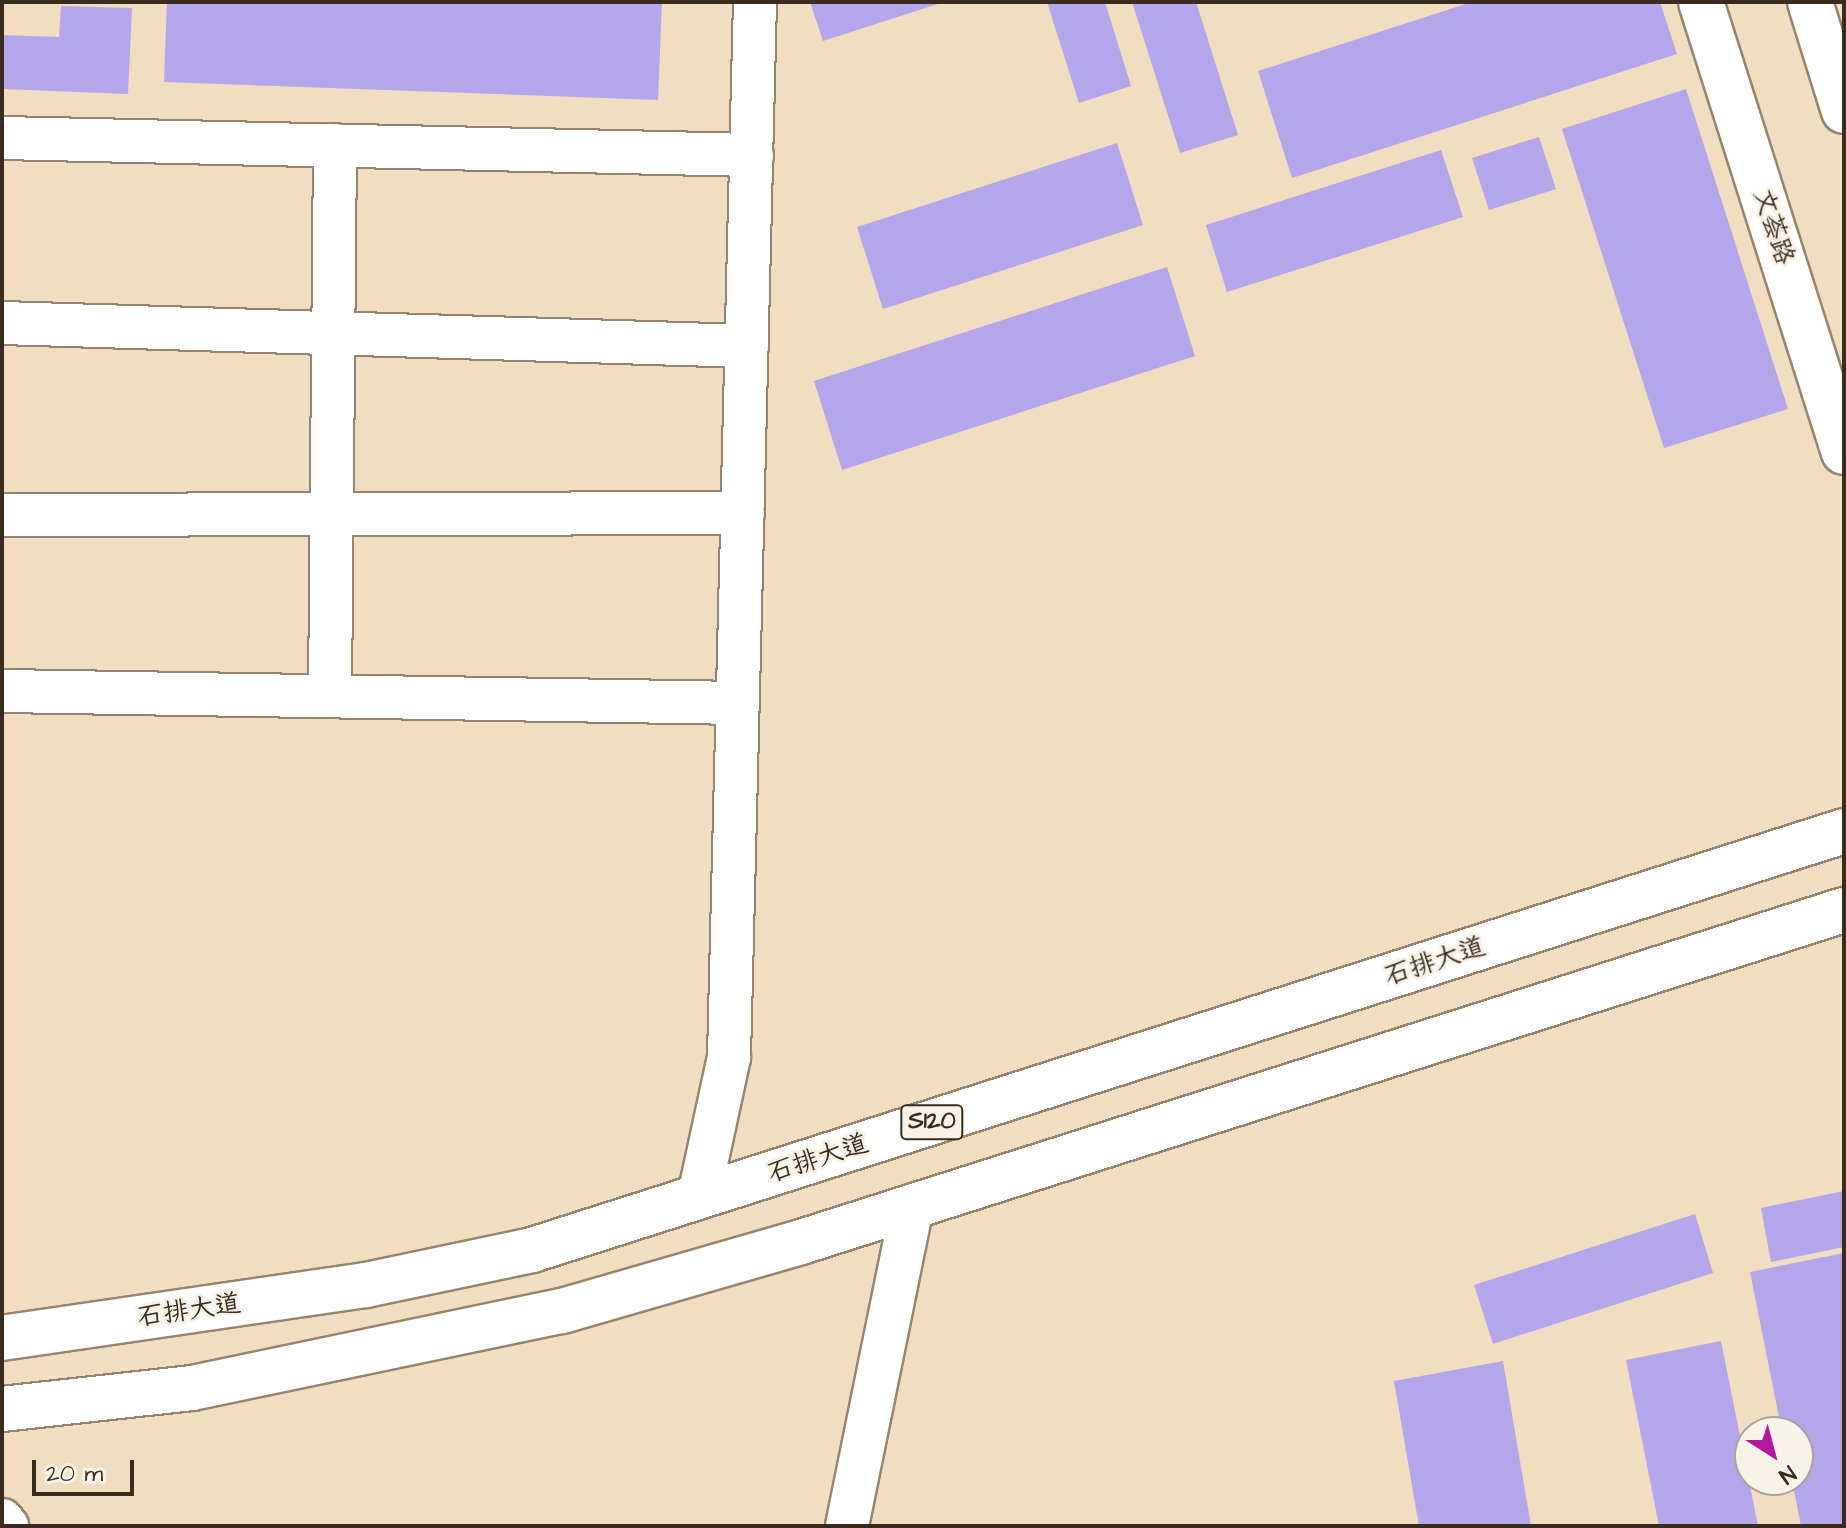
<!DOCTYPE html>
<html>
<head>
<meta charset="utf-8">
<style>
  body { margin:0 }
  #map { position:relative; width:1846px; height:1528px; overflow:hidden; background:#f1ddbf; font-family:"Architects Daughter","LXGW WenKai TC",sans-serif }
  div>[style] { position:absolute }
  [style*='--x'] { left:calc(var(--x)*1px); top:calc(var(--y)*1px); width:calc(var(--w)*1px); rotate:calc(var(--a)*1deg) }
  .building>* { inset:0; background:#b3a6ea }
  .roads { filter:drop-shadow(2px 0 #96846e) drop-shadow(-2px 0 #96846e) drop-shadow(0 2px #96846e) drop-shadow(0 -2px #96846e) }
  .minor>* { height:42px; margin:-21px; padding:0 21px; transform-origin:21px; border-radius:21px; background:#fff }
  .major>* { height:44px; margin:-22px; padding:0 22px; transform-origin:22px; border-radius:22px; background:#fff }
  span { translate:-50% -50%; white-space:nowrap; text-align:center; line-height:1.15; -webkit-text-stroke:6px #f7f3e8; paint-order:stroke }
  .shield-label span { padding:2px 6px; background:#f7f3e8; border:2px solid; border-radius:6px; -webkit-text-stroke-width:0 }
  .shield-label { font-size:24px; color:#3b2a1e; font-weight:700 }
  .street-label { font-size:26px; color:#3b2a1e }
  .frame { position:absolute; inset:0; border:4px solid #3b2a1e; pointer-events:none }
  .north { position:absolute; left:1734px; top:1416px; width:80px; height:80px; box-sizing:border-box; background:#f7f3e8; border:2px solid #aca397; border-radius:50%; rotate:144deg; font-size:22px; font-weight:700; line-height:32px; text-align:center; color:#3b2a1e }
  .north::after { content:''; display:block; margin:auto; width:28px; height:36px; background:#b5179e; clip-path:polygon(50% 0,100% 100%,50% 72%,0 100%) }
  .scale { position:absolute; left:32px; top:1460px; width:102px; height:36px; box-sizing:border-box; border:4px solid #3b2a1e; border-top:0; padding-left:10px; font-size:24px; line-height:28px; white-space:nowrap; color:#3b2a1e; -webkit-text-stroke:6px #f7f3e8; paint-order:stroke }
</style>
</head>
<body>
<div id="map">
  <div class="building">
    <div style="clip-path:polygon(167px 2px,662px 2px,658px 100px,164px 82px)"></div>
    <div style="clip-path:polygon(810px 2px,941px 2px,941px 3px,823px 41px)"></div>
    <div style="clip-path:polygon(1047px 2px,1105px 2px,1131px 86px,1079px 103px)"></div>
    <div style="clip-path:polygon(1132px 2px,1196px 2px,1238px 135px,1180px 153px)"></div>
    <div style="clip-path:polygon(1472px 2px,1660px 2px,1677px 54px,1292px 178px,1258px 71px)"></div>
    <div style="clip-path:polygon(61px 6px,132px 8px,128px 94px,2px 89px,2px 35px,59px 37px)"></div>
    <div style="clip-path:polygon(1686px 89px,1788px 409px,1664px 448px,1562px 129px)"></div>
    <div style="clip-path:polygon(1539px 137px,1556px 189px,1489px 210px,1472px 158px)"></div>
    <div style="clip-path:polygon(1117px 143px,1143px 225px,883px 309px,857px 227px)"></div>
    <div style="clip-path:polygon(1441px 150px,1463px 217px,1227px 292px,1206px 225px)"></div>
    <div style="clip-path:polygon(1167px 267px,1195px 356px,842px 470px,814px 381px)"></div>
    <div style="clip-path:polygon(1844px 1191px,1844px 1247px,1771px 1262px,1761px 1208px)"></div>
    <div style="clip-path:polygon(1695px 1214px,1713px 1273px,1493px 1344px,1474px 1285px)"></div>
    <div style="clip-path:polygon(1844px 1253px,1844px 1526px,1801px 1526px,1792px 1480px,1798px 1480px,1798px 1432px,1782px 1432px,1750px 1272px)"></div>
    <div style="clip-path:polygon(1721px 1341px,1758px 1526px,1659px 1526px,1626px 1360px)"></div>
    <div style="clip-path:polygon(1503px 1361px,1531px 1526px,1419px 1526px,1394px 1381px)"></div>
  </div>
  <div class="roads">
    <div class="minor">
      <div style="--x:2;--y:138;--w:750;--a:1.3"></div>
      <div style="--x:2;--y:323;--w:745;--a:1.77"></div>
      <div style="--x:2;--y:515;--w:741;--a:-0.15"></div>
      <div style="--x:2;--y:691;--w:736;--a:0.93"></div>
      <div style="--x:330;--y:696;--w:551;--a:-89.48"></div>
      <div style="--x:699;--y:1196;--w:142;--a:-77.8"></div>
      <div style="--x:729;--y:1057;--w:1055;--a:-88.59"></div>
      <div style="--x:2;--y:1520;--w:8;--a:50"></div>
      <div style="--x:847;--y:1526;--w:327;--a:-78.5"></div>
    </div>
    <div class="major">
      <div style="--x:1701;--y:2;--w:472;--a:72.4"></div>
      <div style="--x:1810;--y:2;--w:114;--a:72.7"></div>
      <div style="--x:2;--y:1338;--w:368;--a:-8.3"></div>
      <div style="--x:366;--y:1285;--w:170;--a:-11.9"></div>
      <div style="--x:532;--y:1250;--w:1377;--a:-17.71"></div>
      <div style="--x:2;--y:1409;--w:191;--a:-6.3"></div>
      <div style="--x:192;--y:1388;--w:378;--a:-11.8"></div>
      <div style="--x:562;--y:1311;--w:249;--a:-16.1"></div>
      <div style="--x:801;--y:1242;--w:1095;--a:-17.66"></div>
    </div>
  </div>
  <div class="shield-label">
    <span style="left:932px;top:1122px">S120</span>
  </div>
  <div class="street-label">
    <span style="left:1773px;top:227px;rotate:72deg">文荟路</span>
    <span style="left:1435px;top:962px;rotate:-18deg">石排大道</span>
    <span style="left:818px;top:1159px;rotate:-18deg">石排大道</span>
    <span style="left:189px;top:1311px;rotate:-8deg">石排大道</span>
  </div>
  <div class="frame"></div>
  <div class="north">N</div>
  <div class="scale">20 m</div>
</div>
</body>
</html>
